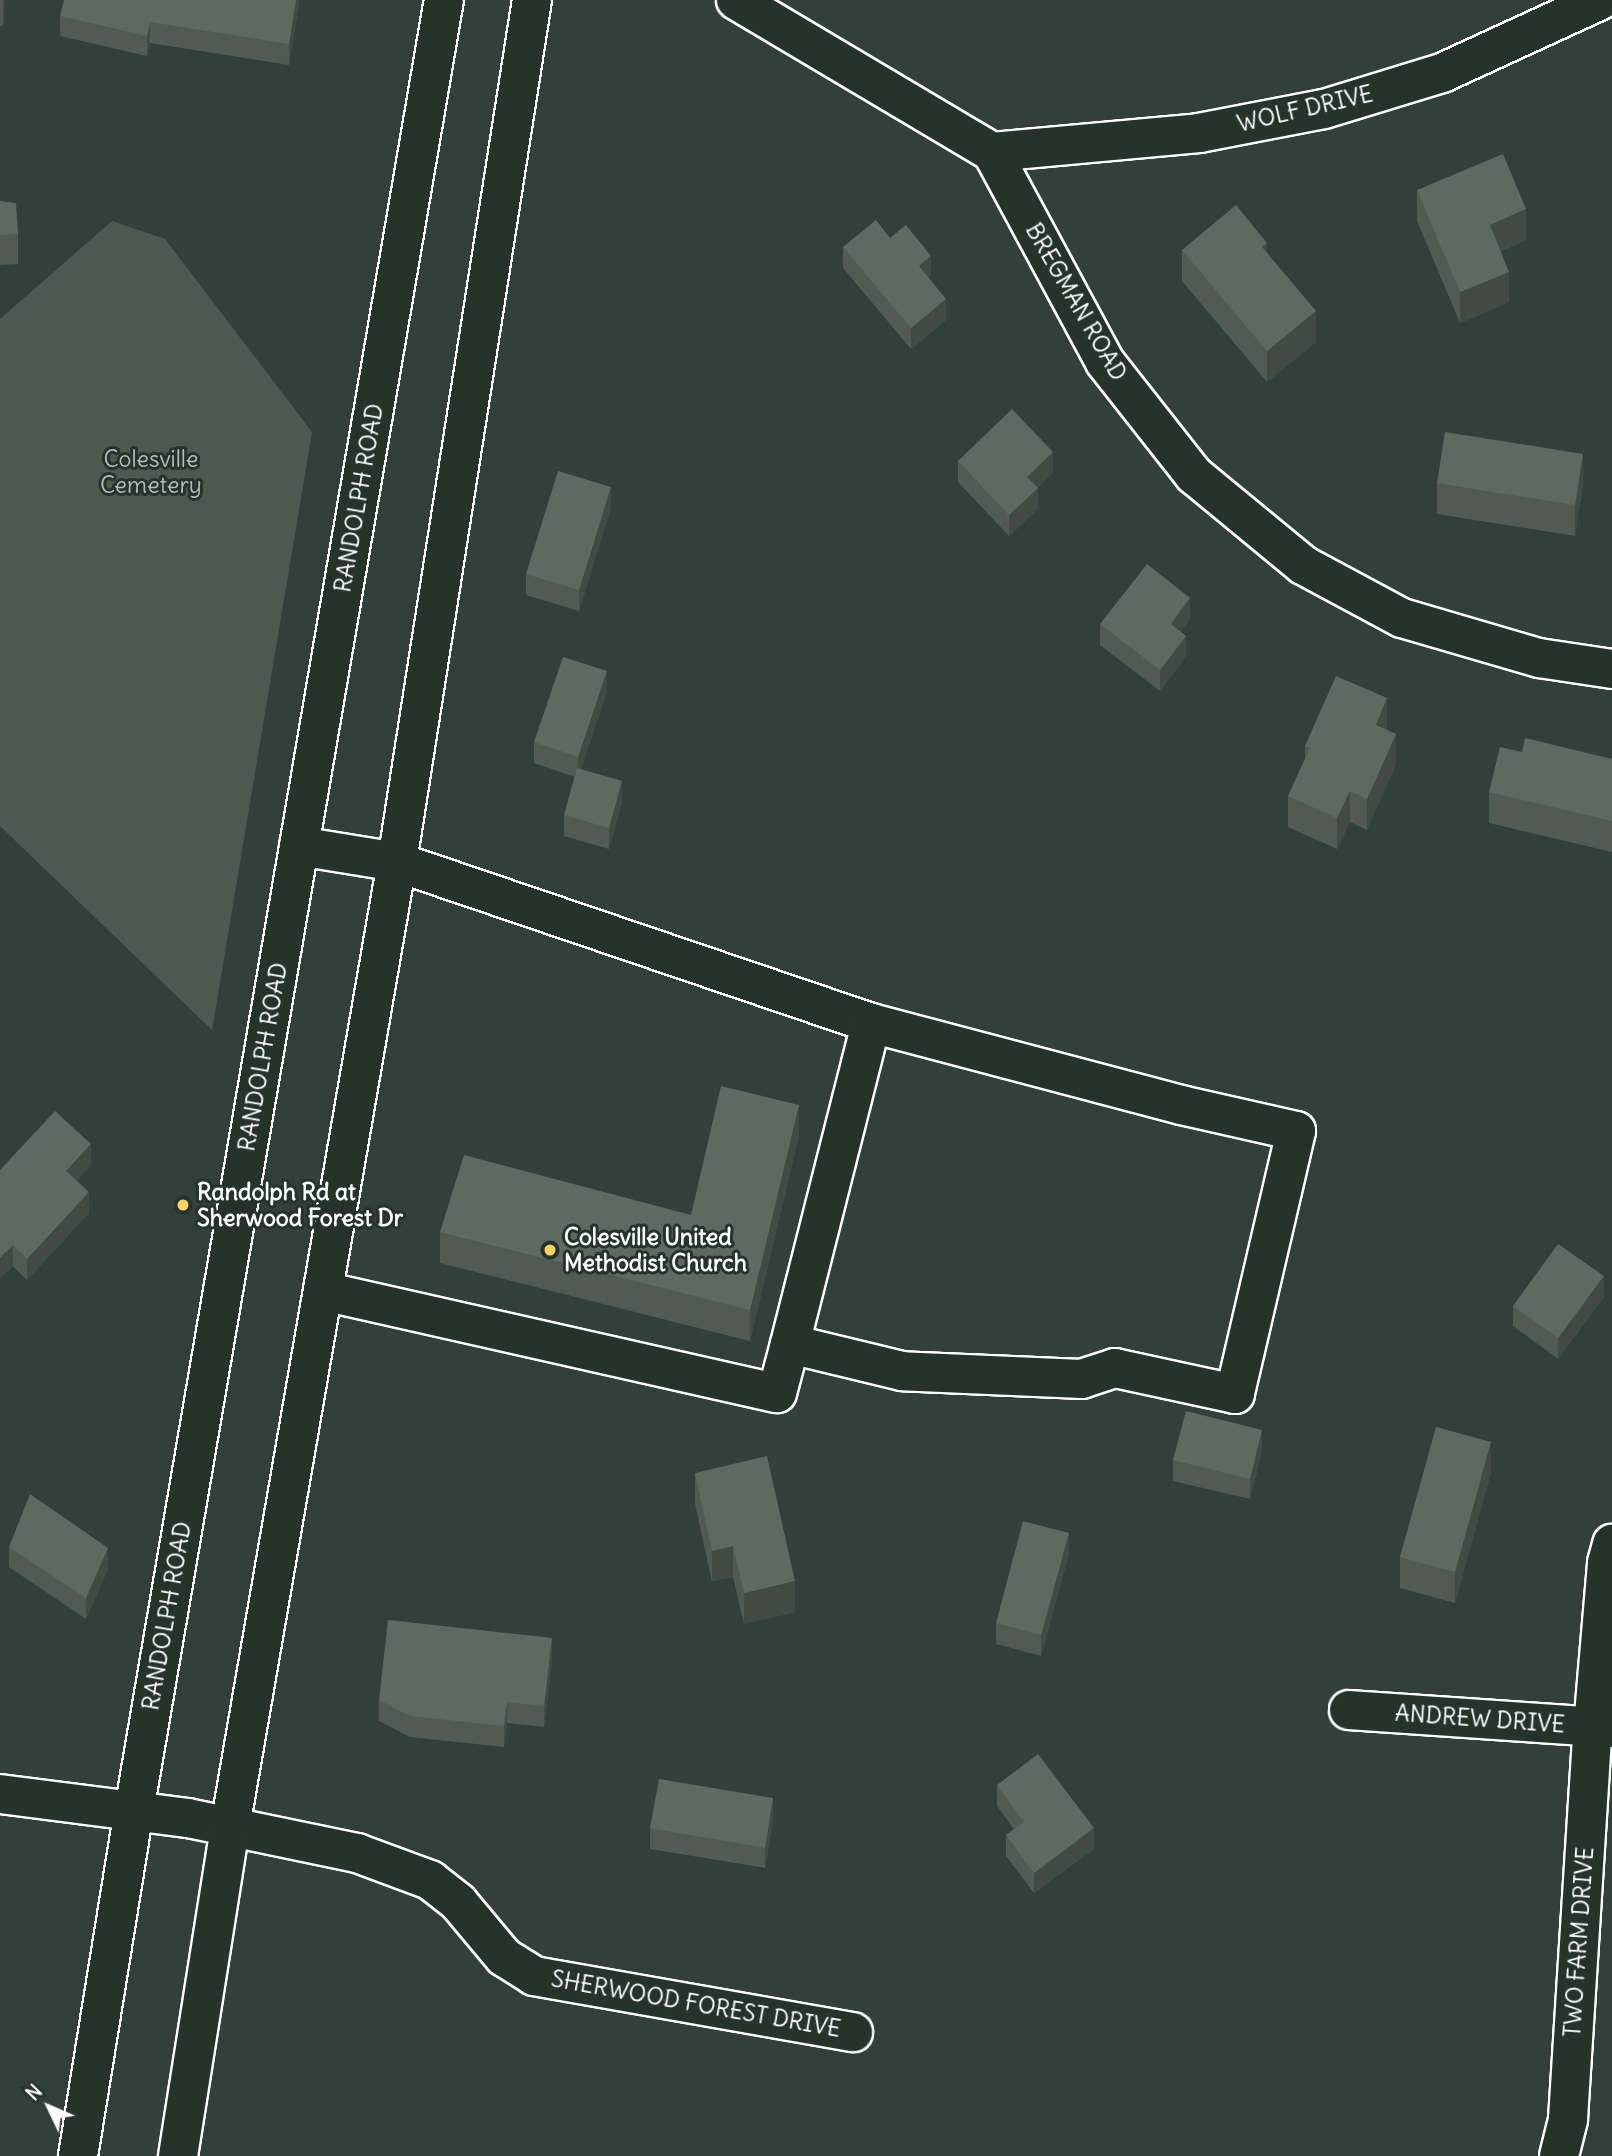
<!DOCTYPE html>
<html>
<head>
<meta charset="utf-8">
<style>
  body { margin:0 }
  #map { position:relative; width:1612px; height:2156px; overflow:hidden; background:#333f3a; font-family:Delius,sans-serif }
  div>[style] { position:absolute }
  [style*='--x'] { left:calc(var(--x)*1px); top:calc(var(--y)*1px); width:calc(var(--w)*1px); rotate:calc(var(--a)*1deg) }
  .green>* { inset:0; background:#4d5853 }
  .roads { filter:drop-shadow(2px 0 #fff) drop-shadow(-2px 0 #fff) drop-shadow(0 2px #fff) drop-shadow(0 -2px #fff) }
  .minor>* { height:38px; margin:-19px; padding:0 19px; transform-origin:19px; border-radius:19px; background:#26332d }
  .major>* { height:38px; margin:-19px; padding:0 19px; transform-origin:19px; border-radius:19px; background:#26332d }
  .wall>* { inset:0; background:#525a56 }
  .shaded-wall>* { inset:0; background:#424a46 }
  .building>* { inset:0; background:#5f6964 }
  .dots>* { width:19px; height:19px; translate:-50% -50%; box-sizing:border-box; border:4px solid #26332d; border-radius:50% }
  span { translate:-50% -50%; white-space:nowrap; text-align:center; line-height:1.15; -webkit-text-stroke:6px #26332d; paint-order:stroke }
  .street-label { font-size:23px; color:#fff }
  .park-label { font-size:23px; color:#b8bcba }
  .poi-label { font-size:23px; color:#fff; font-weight:700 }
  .left { translate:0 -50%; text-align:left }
  .north { position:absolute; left:14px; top:2072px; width:70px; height:70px; -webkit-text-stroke:5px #26332d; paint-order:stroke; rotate:314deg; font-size:19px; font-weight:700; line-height:28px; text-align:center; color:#fff }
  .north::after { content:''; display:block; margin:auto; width:24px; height:32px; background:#fff; clip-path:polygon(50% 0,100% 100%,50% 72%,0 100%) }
</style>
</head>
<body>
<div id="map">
  <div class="green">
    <div style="clip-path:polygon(112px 221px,165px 239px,312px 432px,212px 1030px,0 826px,0 319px)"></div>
  </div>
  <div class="roads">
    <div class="minor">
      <div style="--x:736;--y:0;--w:298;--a:30.7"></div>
      <div style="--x:992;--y:152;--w:238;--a:61.7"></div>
      <div style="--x:1105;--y:362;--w:144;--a:51.8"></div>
      <div style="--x:1194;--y:475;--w:141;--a:39.5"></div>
      <div style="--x:1303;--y:565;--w:112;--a:28.2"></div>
      <div style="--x:1402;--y:618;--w:143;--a:16.3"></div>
      <div style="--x:1539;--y:658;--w:74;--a:8.6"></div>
      <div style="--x:992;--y:152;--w:208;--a:-5.2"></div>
      <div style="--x:1199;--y:133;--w:127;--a:-10.9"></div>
      <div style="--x:1324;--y:109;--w:123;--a:-17"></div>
      <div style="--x:1442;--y:73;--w:175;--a:-24.7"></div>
      <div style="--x:299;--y:846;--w:99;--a:9.3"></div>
      <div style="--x:397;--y:862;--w:501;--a:18.76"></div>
      <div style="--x:323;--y:1291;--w:465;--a:12.7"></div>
      <div style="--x:777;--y:1393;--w:51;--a:-75.1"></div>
      <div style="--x:790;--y:1344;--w:331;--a:-75.8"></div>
      <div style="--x:871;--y:1023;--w:321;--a:14.8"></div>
      <div style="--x:1181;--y:1105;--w:118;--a:12.7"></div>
      <div style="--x:1296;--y:1131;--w:270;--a:103.1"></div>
      <div style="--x:1235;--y:1394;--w:123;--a:-167.8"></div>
      <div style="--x:1115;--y:1368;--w:35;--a:162"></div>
      <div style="--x:1082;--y:1379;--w:180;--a:-177.5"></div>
      <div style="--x:902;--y:1371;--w:115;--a:-166.4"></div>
      <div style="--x:1349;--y:1710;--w:264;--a:3.9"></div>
      <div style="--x:0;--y:1794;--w:190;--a:7.3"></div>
      <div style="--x:188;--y:1818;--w:173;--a:11.7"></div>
      <div style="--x:357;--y:1853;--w:78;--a:20.3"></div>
      <div style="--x:430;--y:1880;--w:36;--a:38"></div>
      <div style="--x:458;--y:1902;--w:72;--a:50.1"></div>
      <div style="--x:504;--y:1957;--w:36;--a:32"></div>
      <div style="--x:534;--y:1976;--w:324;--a:10"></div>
      <div style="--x:1559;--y:2156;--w:38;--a:-76"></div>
      <div style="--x:1568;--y:2119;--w:393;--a:-86.4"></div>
      <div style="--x:1593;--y:1727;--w:165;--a:-85.1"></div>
      <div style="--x:1607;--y:1563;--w:20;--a:-75"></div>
    </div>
    <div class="major">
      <div style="--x:78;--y:2156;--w:350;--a:-80.8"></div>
      <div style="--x:134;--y:1811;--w:1837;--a:-80.29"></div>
      <div style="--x:178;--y:2156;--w:333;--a:-81"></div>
      <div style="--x:230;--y:1827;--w:979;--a:-80.18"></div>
      <div style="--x:397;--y:862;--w:873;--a:-81.1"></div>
    </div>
  </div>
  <div class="wall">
    <div style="clip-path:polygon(0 0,5px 0,3px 26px,0 26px)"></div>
    <div style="clip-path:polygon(299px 0,289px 65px,150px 43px,147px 56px,60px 36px,60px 16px)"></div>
    <div style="clip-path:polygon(1417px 190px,1526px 240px,1501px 251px,1509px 302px,1460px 323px,1417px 221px)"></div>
    <div style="clip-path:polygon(0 201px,18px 234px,18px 264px,0 265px)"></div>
    <div style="clip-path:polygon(890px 238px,931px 276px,929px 278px,946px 320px,911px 349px,843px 268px,843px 247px)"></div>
    <div style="clip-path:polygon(1182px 250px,1267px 253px,1316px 342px,1267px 382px,1182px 281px)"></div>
    <div style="clip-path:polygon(958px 461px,1053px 472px,1037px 488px,1038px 509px,1009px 536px,958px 482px)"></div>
    <div style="clip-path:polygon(1437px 483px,1583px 484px,1575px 536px,1437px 514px)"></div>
    <div style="clip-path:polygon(611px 507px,579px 611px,526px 595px,526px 574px)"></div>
    <div style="clip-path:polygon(1190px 619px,1181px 631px,1186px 656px,1160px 691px,1100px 645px,1100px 624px)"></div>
    <div style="clip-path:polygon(607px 692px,581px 769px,622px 802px,609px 849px,564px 836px,564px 815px,575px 777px,534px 763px,534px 742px)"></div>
    <div style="clip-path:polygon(1387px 730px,1396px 764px,1367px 830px,1350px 822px,1337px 849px,1288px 827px,1288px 796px,1305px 759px,1305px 746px)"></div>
    <div style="clip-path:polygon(1522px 752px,1612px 759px,1612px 852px,1489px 823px,1489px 792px)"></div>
    <div style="clip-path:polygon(799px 1135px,750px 1341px,440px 1263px,440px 1232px,691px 1215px)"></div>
    <div style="clip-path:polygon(91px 1165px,77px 1180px,89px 1213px,27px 1280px,13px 1266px,0 1170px)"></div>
    <div style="clip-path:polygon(1604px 1297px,1558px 1359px,1513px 1326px,1513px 1306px)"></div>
    <div style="clip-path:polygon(1262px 1451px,1250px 1499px,1173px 1481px,1173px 1460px)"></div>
    <div style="clip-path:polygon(1491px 1472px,1455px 1603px,1400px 1588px,1400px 1557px)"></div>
    <div style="clip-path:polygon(695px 1473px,795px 1612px,744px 1624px,733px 1577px,712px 1581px,695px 1504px)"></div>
    <div style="clip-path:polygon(9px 1547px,108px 1569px,86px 1619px,9px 1567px)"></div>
    <div style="clip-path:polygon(1069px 1554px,1041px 1656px,996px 1644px,996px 1623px)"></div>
    <div style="clip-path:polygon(552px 1659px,544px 1727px,507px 1723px,504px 1747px,410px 1737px,379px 1721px,379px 1700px)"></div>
    <div style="clip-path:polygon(997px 1785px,1094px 1849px,1034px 1893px,1006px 1856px,1006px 1835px,1014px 1829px,997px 1806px)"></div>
    <div style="clip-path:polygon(773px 1819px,765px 1868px,650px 1849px,650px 1828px)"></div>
  </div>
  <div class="shaded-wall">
    <div style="clip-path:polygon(3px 0,5px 0,3px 26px)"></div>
    <div style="clip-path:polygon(296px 0,299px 0,299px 5px,289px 65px,289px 44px)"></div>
    <div style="clip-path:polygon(150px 22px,150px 43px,147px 56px,147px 36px)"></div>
    <div style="clip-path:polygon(1526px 209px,1526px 240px,1490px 255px,1490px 225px)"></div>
    <div style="clip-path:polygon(1267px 243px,1267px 274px,1262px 247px)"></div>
    <div style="clip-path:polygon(931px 256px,931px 276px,919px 287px,919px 266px)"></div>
    <div style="clip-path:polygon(1509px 272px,1509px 302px,1460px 323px,1460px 292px)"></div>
    <div style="clip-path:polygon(946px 299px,946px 320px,911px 349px,911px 328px)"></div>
    <div style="clip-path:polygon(1316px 311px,1316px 342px,1267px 382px,1267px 351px)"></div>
    <div style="clip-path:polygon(1053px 452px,1053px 472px,1027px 498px,1027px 477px)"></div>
    <div style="clip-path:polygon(1583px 454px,1583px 484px,1575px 536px,1575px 505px)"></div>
    <div style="clip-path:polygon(611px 487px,611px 507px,579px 611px,579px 590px)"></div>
    <div style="clip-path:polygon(1038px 488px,1038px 509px,1009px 536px,1009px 515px)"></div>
    <div style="clip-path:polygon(1190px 598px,1190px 619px,1171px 644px,1171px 624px)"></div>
    <div style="clip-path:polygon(1186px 636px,1186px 656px,1160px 691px,1160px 670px)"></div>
    <div style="clip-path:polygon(607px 671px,607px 692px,578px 778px,578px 757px)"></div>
    <div style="clip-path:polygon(1387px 698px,1387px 729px,1376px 755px,1376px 725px)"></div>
    <div style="clip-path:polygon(1396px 734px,1396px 764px,1367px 830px,1367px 799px)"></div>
    <div style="clip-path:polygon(622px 781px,622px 802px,609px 849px,609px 828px)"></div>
    <div style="clip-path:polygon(1350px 791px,1350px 822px,1337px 849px,1337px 818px)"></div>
    <div style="clip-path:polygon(799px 1105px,799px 1135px,750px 1341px,750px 1310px)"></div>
    <div style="clip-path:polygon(91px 1144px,91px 1165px,66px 1191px,66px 1171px)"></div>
    <div style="clip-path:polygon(89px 1192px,89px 1213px,27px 1280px,27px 1259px)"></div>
    <div style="clip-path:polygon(13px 1245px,13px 1266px,0 1279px,0 1258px)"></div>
    <div style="clip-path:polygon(1604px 1276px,1604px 1297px,1558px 1359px,1558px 1338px)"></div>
    <div style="clip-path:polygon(1262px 1430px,1262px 1451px,1250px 1499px,1250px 1479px)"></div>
    <div style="clip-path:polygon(1491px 1442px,1491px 1472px,1455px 1603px,1455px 1572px)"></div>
    <div style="clip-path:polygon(1069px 1533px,1069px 1554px,1041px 1656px,1041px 1635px)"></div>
    <div style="clip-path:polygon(733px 1546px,733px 1577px,712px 1581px,712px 1551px)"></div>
    <div style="clip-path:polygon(108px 1548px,108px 1569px,86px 1619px,86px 1598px)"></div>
    <div style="clip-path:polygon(795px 1581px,795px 1612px,744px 1624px,744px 1593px)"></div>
    <div style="clip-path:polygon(552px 1638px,552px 1659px,544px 1727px,544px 1706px)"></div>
    <div style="clip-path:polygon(507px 1702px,507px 1723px,504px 1747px,504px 1726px)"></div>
    <div style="clip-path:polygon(773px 1798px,773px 1819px,765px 1868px,765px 1848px)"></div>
    <div style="clip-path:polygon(1094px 1828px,1094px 1849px,1034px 1893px,1034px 1873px)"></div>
  </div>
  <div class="building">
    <div style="clip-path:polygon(64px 0,296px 0,289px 44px,150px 22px,147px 36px,60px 16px)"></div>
    <div style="clip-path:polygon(1503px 154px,1526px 209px,1490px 225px,1509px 272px,1460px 292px,1417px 190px)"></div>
    <div style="clip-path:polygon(0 201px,16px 203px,18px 234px,0 235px)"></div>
    <div style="clip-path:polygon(1236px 205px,1267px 243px,1262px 247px,1316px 311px,1267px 351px,1182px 250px)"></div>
    <div style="clip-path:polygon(876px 220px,890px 238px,906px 225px,931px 256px,919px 266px,946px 299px,911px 328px,843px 247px)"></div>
    <div style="clip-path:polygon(1012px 409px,1053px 452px,1027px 477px,1038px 488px,1009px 515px,958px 461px)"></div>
    <div style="clip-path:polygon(1445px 432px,1583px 454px,1575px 505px,1437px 483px)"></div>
    <div style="clip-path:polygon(558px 471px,611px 487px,579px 590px,526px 574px)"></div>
    <div style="clip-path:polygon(1147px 564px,1190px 598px,1171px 624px,1186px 636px,1160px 670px,1100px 624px)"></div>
    <div style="clip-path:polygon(563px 657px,607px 671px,578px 757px,534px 742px)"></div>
    <div style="clip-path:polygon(1336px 676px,1387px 698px,1376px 725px,1396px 734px,1367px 799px,1350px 791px,1337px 818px,1288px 796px,1310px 748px,1305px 746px)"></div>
    <div style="clip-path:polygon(1525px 738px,1612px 759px,1612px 821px,1489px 792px,1500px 747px,1522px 752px)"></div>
    <div style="clip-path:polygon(577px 768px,622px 781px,609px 828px,564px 815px)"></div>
    <div style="clip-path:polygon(721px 1086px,799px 1105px,750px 1310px,440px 1232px,464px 1155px,691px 1215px)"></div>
    <div style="clip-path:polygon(55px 1111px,91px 1144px,66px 1171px,89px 1192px,27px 1259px,13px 1245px,0 1258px,0 1170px)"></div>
    <div style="clip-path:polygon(1558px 1244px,1604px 1276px,1558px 1338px,1513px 1306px)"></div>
    <div style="clip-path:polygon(1186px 1411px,1262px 1430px,1250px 1479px,1173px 1460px)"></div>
    <div style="clip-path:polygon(1436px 1427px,1491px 1442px,1455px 1572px,1400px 1557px)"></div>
    <div style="clip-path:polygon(767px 1456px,795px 1581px,744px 1593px,733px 1546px,712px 1551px,695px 1473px)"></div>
    <div style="clip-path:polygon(30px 1494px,108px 1548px,86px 1598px,9px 1547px)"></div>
    <div style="clip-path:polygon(1023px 1521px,1069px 1533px,1041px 1635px,996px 1623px)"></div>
    <div style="clip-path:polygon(388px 1620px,552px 1638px,544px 1706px,507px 1702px,504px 1726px,410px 1716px,379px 1700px)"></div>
    <div style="clip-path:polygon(1038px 1754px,1094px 1828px,1034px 1873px,1006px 1835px,1024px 1822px,997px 1785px)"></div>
    <div style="clip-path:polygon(659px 1779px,773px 1798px,765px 1848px,650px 1828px)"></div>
  </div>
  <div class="dots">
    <div style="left:183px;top:1205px;background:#ffd166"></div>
    <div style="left:550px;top:1250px;background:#ffd166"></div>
  </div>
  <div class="street-label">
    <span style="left:1305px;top:109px;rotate:-13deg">WOLF DRIVE</span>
    <span style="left:1076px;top:302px;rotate:60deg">BREGMAN ROAD</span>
    <span style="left:359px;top:498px;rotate:-80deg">RANDOLPH ROAD</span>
    <span style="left:263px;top:1057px;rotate:-80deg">RANDOLPH ROAD</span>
    <span style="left:167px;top:1616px;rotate:-80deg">RANDOLPH ROAD</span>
    <span style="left:1480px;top:1719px;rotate:4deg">ANDREW DRIVE</span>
    <span style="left:1579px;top:1942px;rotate:-86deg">TWO FARM DRIVE</span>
    <span style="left:696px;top:2004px;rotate:10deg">SHERWOOD FOREST DRIVE</span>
  </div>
  <div class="park-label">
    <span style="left:151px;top:472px">Colesville<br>Cemetery</span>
  </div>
  <div class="poi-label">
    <span class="left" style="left:197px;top:1205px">Randolph Rd at<br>Sherwood Forest Dr</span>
    <span class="left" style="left:564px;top:1250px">Colesville United<br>Methodist Church</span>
  </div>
  <div class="north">N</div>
</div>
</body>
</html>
